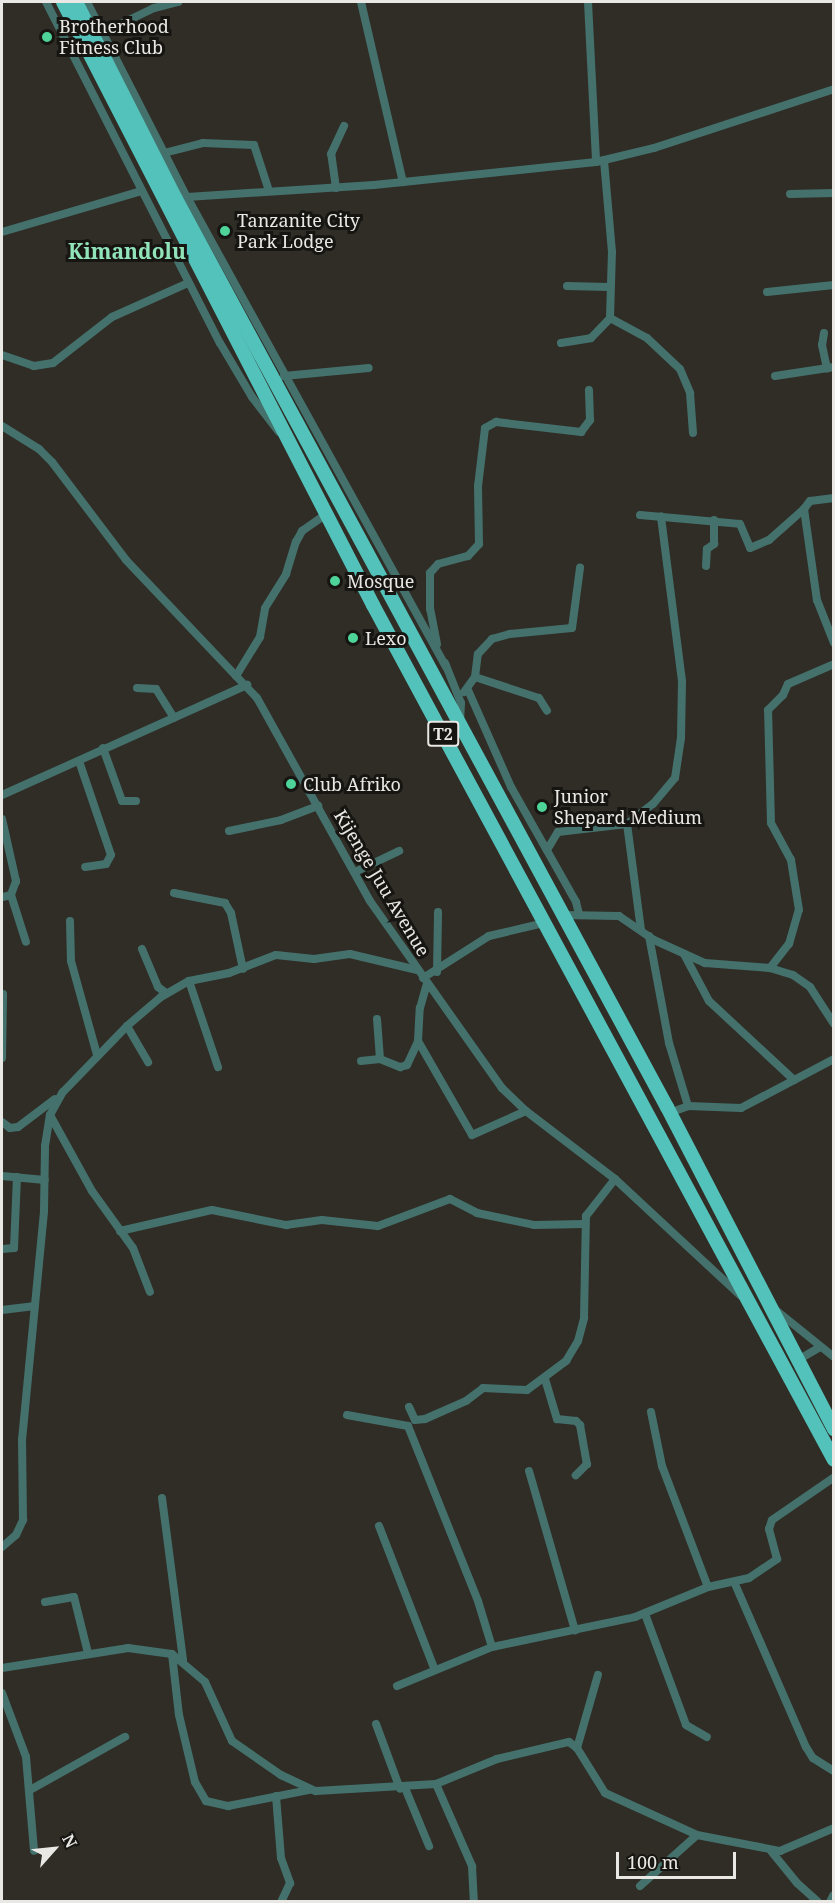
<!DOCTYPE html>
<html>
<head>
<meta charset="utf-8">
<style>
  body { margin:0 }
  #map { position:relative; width:835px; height:1903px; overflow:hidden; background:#2f2d26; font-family:"Noto Serif",serif }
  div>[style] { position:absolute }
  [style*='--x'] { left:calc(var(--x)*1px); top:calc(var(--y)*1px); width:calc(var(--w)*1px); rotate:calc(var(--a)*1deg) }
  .minor>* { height:8px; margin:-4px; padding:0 4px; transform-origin:4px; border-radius:4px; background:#45716d }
  .tertiary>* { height:10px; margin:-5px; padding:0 5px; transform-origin:5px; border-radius:5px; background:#45716d }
  .trunk>* { height:14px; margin:-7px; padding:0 7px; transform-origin:7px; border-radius:7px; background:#53c2ba }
  .dots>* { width:16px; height:16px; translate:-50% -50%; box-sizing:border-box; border:3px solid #161512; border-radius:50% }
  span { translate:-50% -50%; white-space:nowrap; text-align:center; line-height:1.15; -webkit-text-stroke:6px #161512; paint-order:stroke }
  .shield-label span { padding:2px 4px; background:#161512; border:2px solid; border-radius:4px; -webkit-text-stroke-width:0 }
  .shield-label { font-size:16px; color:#eae8e4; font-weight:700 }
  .poi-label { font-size:18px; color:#eae8e4 }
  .left { translate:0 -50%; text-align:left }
  .street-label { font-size:18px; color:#eae8e4 }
  .quarter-label { font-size:21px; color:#91e3b9; font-weight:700 }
  .frame { position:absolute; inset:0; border:3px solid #eae8e4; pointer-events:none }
  .north { position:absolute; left:24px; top:1819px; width:60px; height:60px; -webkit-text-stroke:4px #161512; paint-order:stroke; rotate:63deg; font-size:16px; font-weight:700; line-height:24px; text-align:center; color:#eae8e4 }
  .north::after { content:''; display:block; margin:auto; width:21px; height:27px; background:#eae8e4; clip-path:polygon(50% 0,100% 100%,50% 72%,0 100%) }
  .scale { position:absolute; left:616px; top:1852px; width:120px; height:27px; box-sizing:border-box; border:3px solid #eae8e4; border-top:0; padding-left:8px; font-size:18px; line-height:21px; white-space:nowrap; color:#eae8e4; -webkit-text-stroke:4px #161512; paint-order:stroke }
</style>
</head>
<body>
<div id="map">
  <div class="minor">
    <div style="--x:46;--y:2;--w:383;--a:63"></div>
    <div style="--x:220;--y:343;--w:63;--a:59.3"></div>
    <div style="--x:252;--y:397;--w:44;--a:52.4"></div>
    <div style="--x:87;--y:2;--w:219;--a:62.9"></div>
    <div style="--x:187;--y:197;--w:537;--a:61.14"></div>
    <div style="--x:361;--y:2;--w:185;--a:76.9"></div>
    <div style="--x:588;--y:2;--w:160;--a:87.1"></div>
    <div style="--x:102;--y:33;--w:58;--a:-25.7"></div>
    <div style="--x:154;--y:8;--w:25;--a:-14"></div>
    <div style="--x:164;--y:153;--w:40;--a:-14.4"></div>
    <div style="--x:203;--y:143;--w:51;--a:2.2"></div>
    <div style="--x:254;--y:145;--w:48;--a:71.9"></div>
    <div style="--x:336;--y:188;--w:34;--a:-98"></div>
    <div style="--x:331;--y:154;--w:31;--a:-65"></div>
    <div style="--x:790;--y:194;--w:44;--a:-1.3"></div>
    <div style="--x:187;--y:197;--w:187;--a:-3.7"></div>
    <div style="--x:374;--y:185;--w:223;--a:-5.9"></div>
    <div style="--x:596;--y:162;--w:60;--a:-13.6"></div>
    <div style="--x:654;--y:148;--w:189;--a:-18.1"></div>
    <div style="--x:2;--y:232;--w:145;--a:-16.4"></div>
    <div style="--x:567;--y:286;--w:42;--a:1.4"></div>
    <div style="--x:767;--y:292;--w:67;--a:-6"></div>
    <div style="--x:610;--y:318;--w:42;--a:28.4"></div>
    <div style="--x:647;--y:338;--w:45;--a:43.2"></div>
    <div style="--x:680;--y:369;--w:26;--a:67"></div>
    <div style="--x:690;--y:393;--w:40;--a:85.7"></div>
    <div style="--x:824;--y:333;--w:12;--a:99"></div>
    <div style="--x:822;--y:345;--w:24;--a:78"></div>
    <div style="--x:561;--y:343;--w:30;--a:-9"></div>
    <div style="--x:591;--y:338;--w:28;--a:-46"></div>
    <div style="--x:610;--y:318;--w:66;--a:-88.3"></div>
    <div style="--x:612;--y:252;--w:92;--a:-95"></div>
    <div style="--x:2;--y:355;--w:34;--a:19"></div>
    <div style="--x:34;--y:366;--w:19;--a:-9"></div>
    <div style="--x:53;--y:363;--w:75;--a:-37.9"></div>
    <div style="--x:112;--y:317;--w:83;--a:-24.1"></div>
    <div style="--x:284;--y:376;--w:85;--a:-5.4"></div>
    <div style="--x:775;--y:376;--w:60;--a:-8.7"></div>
    <div style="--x:2;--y:426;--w:44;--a:31.9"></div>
    <div style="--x:39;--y:449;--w:18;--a:45"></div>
    <div style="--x:52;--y:462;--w:123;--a:52.9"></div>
    <div style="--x:126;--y:560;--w:190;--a:46.5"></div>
    <div style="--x:257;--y:698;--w:232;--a:60.9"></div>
    <div style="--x:370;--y:901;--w:229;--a:54.8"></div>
    <div style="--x:502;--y:1088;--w:33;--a:44"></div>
    <div style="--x:526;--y:1111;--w:112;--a:37.4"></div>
    <div style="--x:615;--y:1179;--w:171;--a:42.9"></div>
    <div style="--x:834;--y:498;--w:24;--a:173"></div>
    <div style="--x:810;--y:501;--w:10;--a:127"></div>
    <div style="--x:804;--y:509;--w:92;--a:81.9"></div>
    <div style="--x:817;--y:600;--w:46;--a:68.4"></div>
    <div style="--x:640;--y:515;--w:100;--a:5.1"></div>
    <div style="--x:740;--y:524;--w:26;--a:67"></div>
    <div style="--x:750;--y:548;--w:21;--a:-23"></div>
    <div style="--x:769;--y:540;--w:47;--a:-41.5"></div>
    <div style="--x:706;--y:566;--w:17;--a:-87"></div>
    <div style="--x:707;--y:549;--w:9;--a:-36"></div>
    <div style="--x:714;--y:544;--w:24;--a:-90"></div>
    <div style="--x:437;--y:644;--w:36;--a:-101"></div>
    <div style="--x:430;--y:609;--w:36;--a:-90"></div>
    <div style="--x:430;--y:573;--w:12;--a:-48"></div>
    <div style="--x:438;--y:564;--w:31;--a:-15"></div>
    <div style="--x:468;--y:556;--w:16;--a:-47"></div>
    <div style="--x:479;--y:544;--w:58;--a:-91"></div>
    <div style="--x:478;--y:486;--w:58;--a:-83.1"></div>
    <div style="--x:485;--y:428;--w:13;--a:-29"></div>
    <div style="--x:496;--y:422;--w:86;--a:6.7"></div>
    <div style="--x:581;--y:432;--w:15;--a:-53"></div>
    <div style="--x:590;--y:420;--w:30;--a:-92"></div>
    <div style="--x:445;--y:663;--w:43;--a:68.2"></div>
    <div style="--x:461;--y:703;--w:20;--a:93"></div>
    <div style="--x:236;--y:676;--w:46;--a:-58.4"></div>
    <div style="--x:260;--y:637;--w:29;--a:-80"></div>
    <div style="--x:265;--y:608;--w:40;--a:-58"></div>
    <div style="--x:286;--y:574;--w:34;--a:-73"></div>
    <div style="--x:296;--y:542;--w:13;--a:-61"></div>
    <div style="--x:302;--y:531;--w:29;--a:-35"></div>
    <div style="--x:475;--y:677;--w:67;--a:18.2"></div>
    <div style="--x:539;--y:698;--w:15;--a:58"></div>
    <div style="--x:137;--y:688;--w:19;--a:3"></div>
    <div style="--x:156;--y:689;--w:34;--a:58"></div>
    <div style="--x:468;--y:690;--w:106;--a:66.1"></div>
    <div style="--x:511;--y:787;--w:132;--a:60.5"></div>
    <div style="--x:576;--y:902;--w:12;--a:76"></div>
    <div style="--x:464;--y:692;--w:19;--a:-54"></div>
    <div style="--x:475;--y:677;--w:23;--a:-83"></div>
    <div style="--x:478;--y:654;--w:21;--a:-47"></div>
    <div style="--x:492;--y:639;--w:19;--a:-16"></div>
    <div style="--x:510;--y:634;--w:62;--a:-5.5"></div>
    <div style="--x:572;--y:628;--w:61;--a:-82.4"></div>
    <div style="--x:103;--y:748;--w:56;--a:70.3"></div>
    <div style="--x:122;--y:801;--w:14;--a:0"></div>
    <div style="--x:79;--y:761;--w:99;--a:71.2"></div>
    <div style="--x:111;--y:855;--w:10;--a:119"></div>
    <div style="--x:106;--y:864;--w:21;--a:172"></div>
    <div style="--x:2;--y:795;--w:269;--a:-24.2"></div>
    <div style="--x:2;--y:819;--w:64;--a:77.3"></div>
    <div style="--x:16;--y:881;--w:15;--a:110"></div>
    <div style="--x:11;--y:895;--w:9;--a:167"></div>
    <div style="--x:229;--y:831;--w:53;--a:-11.9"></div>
    <div style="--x:281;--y:820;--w:40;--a:-21"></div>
    <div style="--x:547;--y:850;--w:21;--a:-59"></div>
    <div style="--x:558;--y:832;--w:69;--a:-6.6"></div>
    <div style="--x:355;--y:872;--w:49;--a:-25.5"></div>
    <div style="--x:174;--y:893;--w:52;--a:11.1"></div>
    <div style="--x:225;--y:903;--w:12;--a:59"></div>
    <div style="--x:231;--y:913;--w:57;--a:77.9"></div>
    <div style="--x:11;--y:895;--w:49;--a:72.3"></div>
    <div style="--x:563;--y:915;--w:56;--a:1"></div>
    <div style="--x:619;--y:916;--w:42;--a:34.4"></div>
    <div style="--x:654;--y:940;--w:56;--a:24.3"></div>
    <div style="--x:705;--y:963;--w:65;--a:4.4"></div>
    <div style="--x:770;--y:968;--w:24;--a:17"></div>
    <div style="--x:793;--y:975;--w:21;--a:35"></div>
    <div style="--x:810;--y:987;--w:44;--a:57"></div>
    <div style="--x:70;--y:921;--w:40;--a:88.6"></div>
    <div style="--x:71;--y:961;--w:98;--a:74.5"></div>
    <div style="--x:641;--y:930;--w:107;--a:-97.5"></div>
    <div style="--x:627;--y:824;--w:33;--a:-38"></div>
    <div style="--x:653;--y:804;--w:34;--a:-50"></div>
    <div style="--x:675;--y:778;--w:40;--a:-81.5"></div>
    <div style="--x:681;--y:738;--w:57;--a:-89"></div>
    <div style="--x:682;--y:681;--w:166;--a:-97.3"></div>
    <div style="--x:649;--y:936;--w:109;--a:79.4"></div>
    <div style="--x:669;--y:1043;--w:66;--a:73.2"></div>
    <div style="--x:142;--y:949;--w:41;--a:67.2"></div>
    <div style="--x:158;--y:987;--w:10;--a:37"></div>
    <div style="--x:684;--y:954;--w:53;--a:62"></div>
    <div style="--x:709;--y:1001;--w:116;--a:42.9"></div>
    <div style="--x:770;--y:968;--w:31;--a:-52"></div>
    <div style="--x:789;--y:944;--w:35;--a:-74"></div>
    <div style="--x:799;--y:910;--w:51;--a:-99.1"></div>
    <div style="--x:791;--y:860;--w:42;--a:-118.4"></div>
    <div style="--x:771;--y:823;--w:113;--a:-91.5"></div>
    <div style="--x:768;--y:710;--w:21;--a:-45"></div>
    <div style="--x:783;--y:695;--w:12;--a:-66"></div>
    <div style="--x:788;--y:684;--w:50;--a:-23.5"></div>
    <div style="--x:437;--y:972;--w:60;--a:-89"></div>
    <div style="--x:423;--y:978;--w:78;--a:-32.5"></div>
    <div style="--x:489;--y:936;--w:57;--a:-13.3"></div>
    <div style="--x:189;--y:981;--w:91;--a:71.4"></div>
    <div style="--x:377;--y:1019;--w:40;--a:85.7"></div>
    <div style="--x:127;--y:1026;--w:42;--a:59.7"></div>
    <div style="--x:418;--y:1041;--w:108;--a:60.1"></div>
    <div style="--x:472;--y:1135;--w:59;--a:-24"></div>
    <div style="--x:2;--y:1058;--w:64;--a:-89.1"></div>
    <div style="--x:361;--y:1061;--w:19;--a:-6"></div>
    <div style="--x:380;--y:1059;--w:22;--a:22"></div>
    <div style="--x:400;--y:1067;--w:7;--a:-16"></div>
    <div style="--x:407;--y:1065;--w:26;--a:-65"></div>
    <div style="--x:418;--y:1041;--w:33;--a:-87"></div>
    <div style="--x:420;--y:1008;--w:25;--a:-74"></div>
    <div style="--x:669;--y:1113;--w:20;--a:-20"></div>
    <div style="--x:688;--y:1106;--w:53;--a:2.2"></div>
    <div style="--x:741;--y:1108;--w:105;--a:-27.8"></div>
    <div style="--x:50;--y:1115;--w:87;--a:61.1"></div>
    <div style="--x:92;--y:1191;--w:70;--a:54.3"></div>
    <div style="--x:133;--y:1248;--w:47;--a:68.9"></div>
    <div style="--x:2;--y:1122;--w:10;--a:37"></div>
    <div style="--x:10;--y:1128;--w:8;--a:-7"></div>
    <div style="--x:18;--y:1127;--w:46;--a:-37.1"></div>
    <div style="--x:2;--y:1176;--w:43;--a:5.3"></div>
    <div style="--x:120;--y:1231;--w:94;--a:-12.9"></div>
    <div style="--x:212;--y:1210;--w:76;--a:11.5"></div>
    <div style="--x:286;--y:1225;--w:36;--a:-8"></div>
    <div style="--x:322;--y:1220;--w:56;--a:6.1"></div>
    <div style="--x:378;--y:1226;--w:77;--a:-20.6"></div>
    <div style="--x:450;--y:1199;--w:30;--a:27"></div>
    <div style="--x:477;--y:1213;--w:58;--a:11.9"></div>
    <div style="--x:534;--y:1225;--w:50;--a:-1.1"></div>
    <div style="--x:2;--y:1249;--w:12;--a:-5"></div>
    <div style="--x:14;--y:1248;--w:71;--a:-87.6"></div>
    <div style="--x:2;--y:1310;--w:31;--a:-7"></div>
    <div style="--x:777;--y:1311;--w:73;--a:38.9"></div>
    <div style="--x:796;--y:1361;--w:28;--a:-30"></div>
    <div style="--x:545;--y:1379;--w:42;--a:73.3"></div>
    <div style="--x:557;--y:1419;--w:19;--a:6"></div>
    <div style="--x:576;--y:1421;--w:6;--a:45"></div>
    <div style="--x:580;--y:1425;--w:40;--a:80"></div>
    <div style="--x:587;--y:1464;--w:16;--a:135"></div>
    <div style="--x:409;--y:1407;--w:14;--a:65"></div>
    <div style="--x:415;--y:1420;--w:10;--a:-6"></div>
    <div style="--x:425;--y:1419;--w:45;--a:-23.7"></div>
    <div style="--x:466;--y:1401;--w:21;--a:-37"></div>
    <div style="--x:483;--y:1388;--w:44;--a:2.6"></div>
    <div style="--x:527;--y:1390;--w:49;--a:-36.6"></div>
    <div style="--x:566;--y:1361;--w:23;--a:-59"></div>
    <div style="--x:578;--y:1341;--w:24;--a:-75"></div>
    <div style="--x:584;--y:1318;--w:102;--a:-88.9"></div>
    <div style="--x:586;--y:1216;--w:47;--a:-51.9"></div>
    <div style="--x:651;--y:1412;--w:55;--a:78.5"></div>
    <div style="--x:662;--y:1466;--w:129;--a:69.2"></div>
    <div style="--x:347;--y:1415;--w:62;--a:10.2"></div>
    <div style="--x:408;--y:1426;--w:188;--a:68.2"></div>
    <div style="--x:478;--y:1601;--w:48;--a:73.1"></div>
    <div style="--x:529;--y:1471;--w:166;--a:73.9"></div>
    <div style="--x:162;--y:1498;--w:163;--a:82.6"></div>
    <div style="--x:379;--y:1526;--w:152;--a:68.8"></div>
    <div style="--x:2;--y:1547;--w:18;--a:-41"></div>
    <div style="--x:16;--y:1535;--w:17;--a:-65"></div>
    <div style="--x:23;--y:1520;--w:80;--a:-90.7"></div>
    <div style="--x:22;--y:1440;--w:230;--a:-84.5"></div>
    <div style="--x:44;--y:1211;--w:65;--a:-89.1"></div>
    <div style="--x:45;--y:1146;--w:31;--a:-81"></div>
    <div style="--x:50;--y:1115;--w:26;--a:-61"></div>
    <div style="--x:63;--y:1092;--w:92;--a:-45.9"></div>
    <div style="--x:127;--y:1026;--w:45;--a:-40.5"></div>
    <div style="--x:161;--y:997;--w:32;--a:-30"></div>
    <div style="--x:189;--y:981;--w:41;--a:-11.3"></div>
    <div style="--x:229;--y:973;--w:50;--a:-21"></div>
    <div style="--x:276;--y:955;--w:38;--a:6"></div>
    <div style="--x:314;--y:959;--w:36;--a:-8"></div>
    <div style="--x:350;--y:954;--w:69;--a:13.4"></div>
    <div style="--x:735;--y:1584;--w:178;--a:66.5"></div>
    <div style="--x:806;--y:1747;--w:13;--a:58"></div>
    <div style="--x:813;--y:1758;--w:25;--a:32"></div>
    <div style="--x:45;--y:1602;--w:29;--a:-10"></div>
    <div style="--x:74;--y:1597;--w:58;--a:76"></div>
    <div style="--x:645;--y:1614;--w:118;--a:69.7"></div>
    <div style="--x:686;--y:1725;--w:24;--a:30"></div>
    <div style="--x:172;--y:1654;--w:61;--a:83.5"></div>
    <div style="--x:179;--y:1715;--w:69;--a:76.6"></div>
    <div style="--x:195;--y:1782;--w:22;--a:60"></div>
    <div style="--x:206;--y:1801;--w:23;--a:13"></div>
    <div style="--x:228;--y:1806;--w:83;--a:-11.2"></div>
    <div style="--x:2;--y:1668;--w:128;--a:-9"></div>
    <div style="--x:128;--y:1648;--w:44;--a:7.8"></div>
    <div style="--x:172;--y:1654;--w:43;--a:40.3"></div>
    <div style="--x:205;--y:1682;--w:65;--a:65.4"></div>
    <div style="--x:232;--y:1741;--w:60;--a:34.8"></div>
    <div style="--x:281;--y:1775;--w:38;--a:25"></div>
    <div style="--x:316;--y:1791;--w:120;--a:-3.3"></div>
    <div style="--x:436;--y:1784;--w:66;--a:-22.3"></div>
    <div style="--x:497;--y:1759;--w:74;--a:-13.3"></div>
    <div style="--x:569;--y:1742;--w:10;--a:37"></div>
    <div style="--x:577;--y:1748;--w:53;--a:58.1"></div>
    <div style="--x:605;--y:1793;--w:101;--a:24.5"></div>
    <div style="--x:697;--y:1835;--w:85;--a:10.9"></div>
    <div style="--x:780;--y:1851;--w:59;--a:-23.1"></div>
    <div style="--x:397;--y:1686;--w:103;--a:-22.3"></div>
    <div style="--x:492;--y:1647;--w:146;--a:-11.8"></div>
    <div style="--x:635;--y:1617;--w:79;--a:-22.3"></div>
    <div style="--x:708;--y:1587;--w:42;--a:-12.4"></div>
    <div style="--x:749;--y:1578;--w:34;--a:-34"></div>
    <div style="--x:777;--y:1559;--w:31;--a:-105"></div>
    <div style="--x:769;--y:1529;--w:9;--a:-72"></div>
    <div style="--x:772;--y:1520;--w:74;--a:-34.5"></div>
    <div style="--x:2;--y:1693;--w:68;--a:69.4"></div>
    <div style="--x:26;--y:1757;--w:94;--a:85.1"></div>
    <div style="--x:376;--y:1724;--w:69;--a:69.7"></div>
    <div style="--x:577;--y:1748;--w:76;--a:-74"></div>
    <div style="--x:436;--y:1784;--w:90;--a:66.3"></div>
    <div style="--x:472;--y:1866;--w:36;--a:87"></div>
    <div style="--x:405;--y:1788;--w:63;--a:67.5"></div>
    <div style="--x:30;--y:1790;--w:109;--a:-29.2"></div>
    <div style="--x:276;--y:1796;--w:62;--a:85.4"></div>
    <div style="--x:281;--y:1858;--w:27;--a:70"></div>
    <div style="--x:290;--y:1883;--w:21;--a:115"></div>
    <div style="--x:771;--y:1851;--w:41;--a:50.9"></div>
    <div style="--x:797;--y:1883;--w:28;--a:42"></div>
    <div style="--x:640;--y:1886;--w:76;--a:-41.8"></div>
  </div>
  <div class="tertiary">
    <div style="--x:831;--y:1902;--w:7;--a:-63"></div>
  </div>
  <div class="trunk">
    <div style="--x:63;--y:2;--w:678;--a:62.79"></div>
    <div style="--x:373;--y:605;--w:971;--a:61.67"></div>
    <div style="--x:76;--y:2;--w:221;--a:63.1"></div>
    <div style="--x:176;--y:199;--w:1032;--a:61.6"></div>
    <div style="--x:667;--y:1107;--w:363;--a:62.6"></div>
  </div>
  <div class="dots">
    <div style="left:47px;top:37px;background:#4ed399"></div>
    <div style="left:225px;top:231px;background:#4ed399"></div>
    <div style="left:335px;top:581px;background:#4ed399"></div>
    <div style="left:353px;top:638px;background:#4ed399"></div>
    <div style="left:291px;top:784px;background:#4ed399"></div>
    <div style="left:542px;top:807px;background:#4ed399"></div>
  </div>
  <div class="shield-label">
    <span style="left:443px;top:734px">T2</span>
  </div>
  <div class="poi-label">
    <span class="left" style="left:59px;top:37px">Brotherhood<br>Fitness Club</span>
    <span class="left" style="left:237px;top:231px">Tanzanite City<br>Park Lodge</span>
    <span class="left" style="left:347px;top:581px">Mosque</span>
    <span class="left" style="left:365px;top:638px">Lexo</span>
    <span class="left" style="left:303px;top:784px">Club Afriko</span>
    <span class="left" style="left:554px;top:807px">Junior<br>Shepard Medium</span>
  </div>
  <div class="street-label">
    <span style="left:382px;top:883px;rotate:59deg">Kijenge Juu Avenue</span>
  </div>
  <div class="quarter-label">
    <span style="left:127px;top:251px">Kimandolu</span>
  </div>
  <div class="frame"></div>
  <div class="north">N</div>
  <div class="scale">100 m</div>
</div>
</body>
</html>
